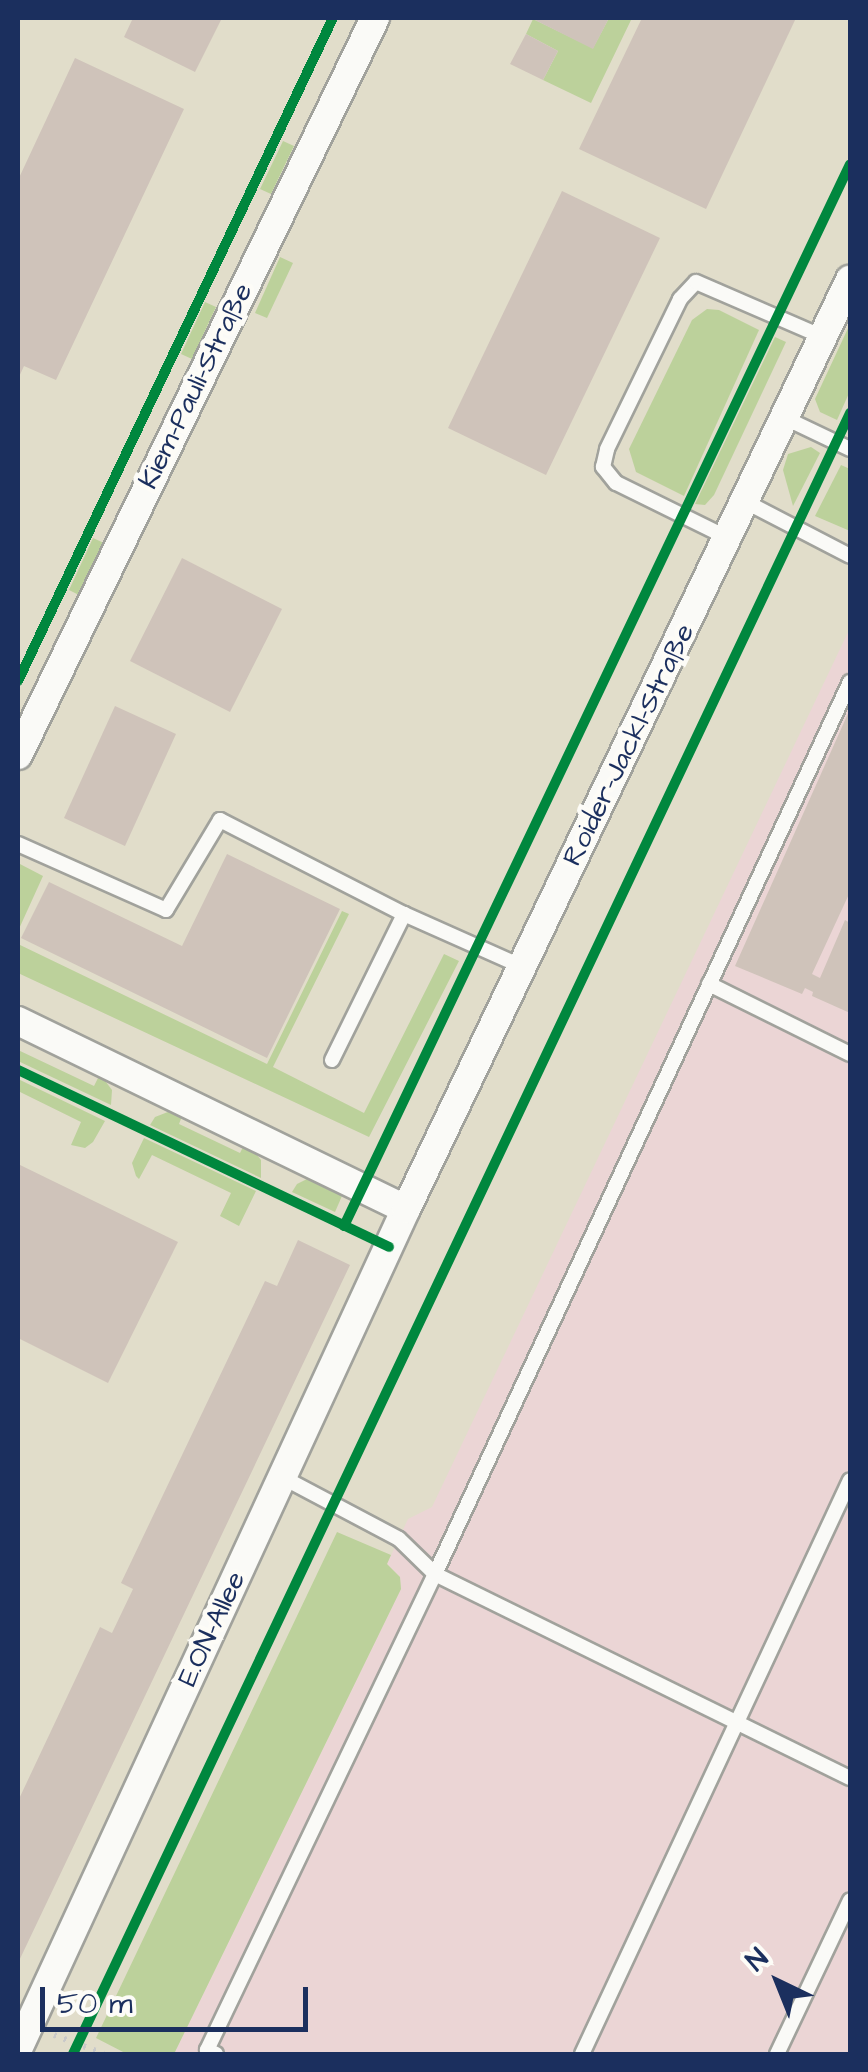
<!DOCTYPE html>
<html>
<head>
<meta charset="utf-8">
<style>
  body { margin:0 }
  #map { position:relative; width:868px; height:2072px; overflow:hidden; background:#e1ddca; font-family:"Architects Daughter",sans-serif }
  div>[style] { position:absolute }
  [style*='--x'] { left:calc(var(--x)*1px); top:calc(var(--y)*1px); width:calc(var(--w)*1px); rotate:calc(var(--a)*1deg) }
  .built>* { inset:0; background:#ebd5d5 }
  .green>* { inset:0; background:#bcd19b }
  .building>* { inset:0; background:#cfc3ba }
  .path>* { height:6px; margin-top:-3px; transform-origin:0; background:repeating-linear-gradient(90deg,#c9c9c9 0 2.5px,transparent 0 10.5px) }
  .roads { filter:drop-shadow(2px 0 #a1a29c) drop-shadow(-2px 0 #a1a29c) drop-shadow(0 2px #a1a29c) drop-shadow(0 -2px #a1a29c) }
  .lane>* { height:14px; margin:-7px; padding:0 7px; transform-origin:7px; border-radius:7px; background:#fafaf7 }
  .street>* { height:28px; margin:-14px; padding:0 14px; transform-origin:14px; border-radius:14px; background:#fafaf7 }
  .cycleway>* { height:10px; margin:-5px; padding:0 5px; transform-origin:5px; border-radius:5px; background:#00873e }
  span { translate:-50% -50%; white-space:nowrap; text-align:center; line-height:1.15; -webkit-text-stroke:9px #fdfcf7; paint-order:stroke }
  .street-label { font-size:28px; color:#1b2f5e }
  .frame { position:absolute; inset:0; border:20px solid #1b2f5e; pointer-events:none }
  .north { position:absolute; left:728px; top:1932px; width:100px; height:100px; -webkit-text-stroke:8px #fdfcf7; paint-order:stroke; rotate:317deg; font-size:28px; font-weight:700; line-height:40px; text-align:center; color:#1b2f5e }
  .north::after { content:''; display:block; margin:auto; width:35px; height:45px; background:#1b2f5e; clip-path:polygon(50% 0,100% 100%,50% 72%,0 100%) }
  .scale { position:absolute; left:40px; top:1987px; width:268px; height:45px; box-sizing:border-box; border:5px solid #1b2f5e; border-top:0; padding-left:12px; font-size:30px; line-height:35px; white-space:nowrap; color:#1b2f5e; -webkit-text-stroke:8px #fdfcf7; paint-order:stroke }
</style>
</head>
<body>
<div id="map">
  <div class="built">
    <div style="clip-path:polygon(850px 628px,850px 2054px,174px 2054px,401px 1589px,400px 1577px,387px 1564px,408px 1519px,432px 1507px)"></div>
  </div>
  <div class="green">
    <div style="clip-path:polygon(609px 18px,632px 18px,591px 103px,543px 80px,558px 51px,526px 34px,533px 19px,593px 48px)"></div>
    <div style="clip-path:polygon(283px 141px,294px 146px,271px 194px,260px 189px)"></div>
    <div style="clip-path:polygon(280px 257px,293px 263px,267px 318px,255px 313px)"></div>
    <div style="clip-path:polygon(205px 302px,216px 307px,192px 359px,181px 354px)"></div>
    <div style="clip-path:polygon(707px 309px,719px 310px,759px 330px,684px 496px,636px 472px,629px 449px,692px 320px)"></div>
    <div style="clip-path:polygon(850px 324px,850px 391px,837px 420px,820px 412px,815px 399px)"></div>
    <div style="clip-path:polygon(775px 337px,786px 342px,714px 495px,705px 505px,695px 504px)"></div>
    <div style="clip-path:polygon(811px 447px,820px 453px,793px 506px,783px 470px,788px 454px)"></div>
    <div style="clip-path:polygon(841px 465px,850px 469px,850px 531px,815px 516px)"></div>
    <div style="clip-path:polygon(93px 538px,104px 543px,79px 595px,69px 590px)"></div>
    <div style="clip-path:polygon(18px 863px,43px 876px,18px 931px)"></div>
    <div style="clip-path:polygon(342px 911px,349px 914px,273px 1067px,364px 1113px,444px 954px,459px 961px,369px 1137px,18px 973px,18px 944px,267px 1064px)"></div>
    <div style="clip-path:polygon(18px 1050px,94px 1086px,100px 1074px,112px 1090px,111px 1105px,18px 1061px)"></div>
    <div style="clip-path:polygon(18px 1079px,105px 1121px,93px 1142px,85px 1148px,71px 1145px,81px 1122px,18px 1091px)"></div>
    <div style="clip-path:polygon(173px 1110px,184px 1111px,179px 1124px,240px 1153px,246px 1141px,261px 1160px,261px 1178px,150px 1125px,155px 1117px)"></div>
    <div style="clip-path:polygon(144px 1138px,256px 1191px,239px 1226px,220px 1216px,231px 1193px,152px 1155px,139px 1179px,136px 1176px,132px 1163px)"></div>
    <div style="clip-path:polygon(313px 1176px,345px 1189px,335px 1212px,292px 1192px,297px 1184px)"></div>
    <div style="clip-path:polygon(337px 1532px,391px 1555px,387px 1564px,400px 1577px,401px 1589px,174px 2054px,127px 2054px,96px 2038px)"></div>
  </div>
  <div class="building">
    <div style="clip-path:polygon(133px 18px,222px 18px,195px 72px,124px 37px)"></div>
    <div style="clip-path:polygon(531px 18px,609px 18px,593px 49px)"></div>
    <div style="clip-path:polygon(642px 18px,796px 18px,706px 209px,579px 149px)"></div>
    <div style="clip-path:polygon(526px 34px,558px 51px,543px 80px,510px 64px)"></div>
    <div style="clip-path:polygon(75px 58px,184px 109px,56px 380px,24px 366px,18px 379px,18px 180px)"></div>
    <div style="clip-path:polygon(562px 191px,660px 238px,546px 475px,448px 428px)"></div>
    <div style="clip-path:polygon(182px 558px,282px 609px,230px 712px,130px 661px)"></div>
    <div style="clip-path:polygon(115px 706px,176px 734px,125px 846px,64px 818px)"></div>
    <div style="clip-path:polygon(850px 709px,850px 892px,812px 974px,820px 978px,845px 920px,850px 923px,850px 1013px,812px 996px,813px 992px,805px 988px,802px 994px,735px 966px)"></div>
    <div style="clip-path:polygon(227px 854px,340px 909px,267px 1058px,21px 938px,49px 882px,182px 946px)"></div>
    <div style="clip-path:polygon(18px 1164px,178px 1242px,108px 1383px,18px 1338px)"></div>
    <div style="clip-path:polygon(298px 1240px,350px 1265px,18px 1963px,18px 1801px,100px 1627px,112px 1633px,133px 1589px,121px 1583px,265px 1281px,277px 1286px)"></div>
  </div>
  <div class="path">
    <div style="--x:54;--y:2035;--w:53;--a:20.8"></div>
  </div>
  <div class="roads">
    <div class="lane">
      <div style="--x:785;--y:418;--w:72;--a:25.5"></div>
      <div style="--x:746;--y:502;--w:117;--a:27.4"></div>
      <div style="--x:728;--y:538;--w:125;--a:-153.8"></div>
      <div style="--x:616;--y:483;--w:21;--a:-129"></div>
      <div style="--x:603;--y:467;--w:18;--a:-77"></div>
      <div style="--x:607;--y:449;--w:167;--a:-64"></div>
      <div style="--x:680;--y:299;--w:23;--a:-47"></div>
      <div style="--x:696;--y:282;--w:138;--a:23.4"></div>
      <div style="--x:18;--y:844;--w:162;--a:24"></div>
      <div style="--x:166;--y:910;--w:105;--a:-59"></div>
      <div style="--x:220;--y:820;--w:207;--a:27.1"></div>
      <div style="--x:404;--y:914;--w:130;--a:24"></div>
      <div style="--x:709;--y:984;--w:157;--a:26.4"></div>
      <div style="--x:332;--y:1060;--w:163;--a:-63.7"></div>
      <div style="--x:282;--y:1477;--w:132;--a:27.9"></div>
      <div style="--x:399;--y:1539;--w:50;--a:44.2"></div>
      <div style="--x:435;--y:1574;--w:462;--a:26.2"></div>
      <div style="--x:216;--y:2054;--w:10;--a:-156"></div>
      <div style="--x:207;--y:2050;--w:528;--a:-64.41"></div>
      <div style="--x:435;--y:1574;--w:984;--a:-65.05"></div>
      <div style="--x:582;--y:2054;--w:633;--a:-64.97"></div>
      <div style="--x:777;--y:2054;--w:170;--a:-64.6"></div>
    </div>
    <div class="street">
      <div style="--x:18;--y:755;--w:819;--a:-64.15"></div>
      <div style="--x:18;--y:1021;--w:431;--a:25.9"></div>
      <div style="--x:18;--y:2049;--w:925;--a:-65.21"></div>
      <div style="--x:406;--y:1209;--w:1030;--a:-64.46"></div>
    </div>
  </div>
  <div class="cycleway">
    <div style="--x:18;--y:681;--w:734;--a:-64.59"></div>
    <div style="--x:18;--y:1070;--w:411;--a:25.5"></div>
    <div style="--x:344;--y:1226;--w:1176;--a:-64.52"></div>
    <div style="--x:73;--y:2054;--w:1816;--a:-64.66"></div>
  </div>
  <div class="street-label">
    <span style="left:196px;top:386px;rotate:-64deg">Kiem-Pauli-Straße</span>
    <span style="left:629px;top:745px;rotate:-64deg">Roider-Jackl-Straße</span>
    <span style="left:212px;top:1629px;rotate:-65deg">E.ON-Allee</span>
  </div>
  <div class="frame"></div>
  <div class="north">N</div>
  <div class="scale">50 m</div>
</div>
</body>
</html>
